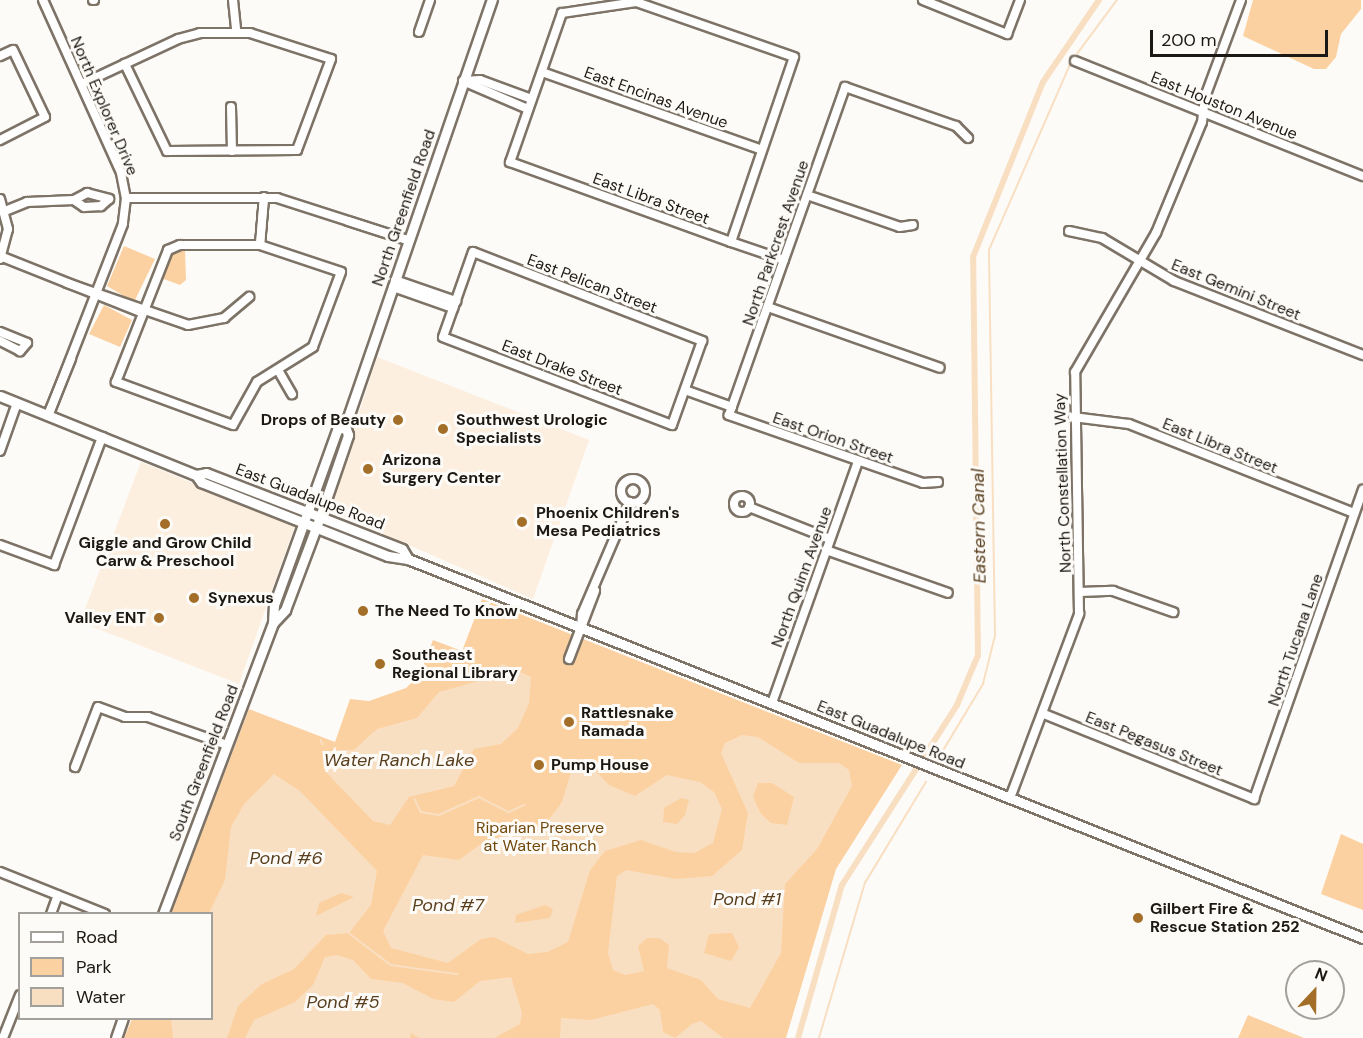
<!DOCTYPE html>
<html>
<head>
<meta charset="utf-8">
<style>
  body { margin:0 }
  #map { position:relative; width:1363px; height:1038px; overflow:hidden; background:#fdfbf8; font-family:"DM Sans",sans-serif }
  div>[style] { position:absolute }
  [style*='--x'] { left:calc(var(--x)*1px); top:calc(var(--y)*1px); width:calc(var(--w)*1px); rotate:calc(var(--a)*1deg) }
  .built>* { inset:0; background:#fdefdf }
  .green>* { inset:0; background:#fcd1a1 }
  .water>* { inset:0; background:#f9dfc2 }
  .stream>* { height:1.5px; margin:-0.75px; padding:0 0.75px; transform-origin:0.75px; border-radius:0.75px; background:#f9dfc2 }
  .canal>* { height:6px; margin:-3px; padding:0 3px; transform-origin:3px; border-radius:3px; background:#f9dfc2 }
  .roads { filter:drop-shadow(2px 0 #7d7367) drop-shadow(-2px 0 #7d7367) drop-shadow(0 2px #7d7367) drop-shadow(0 -2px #7d7367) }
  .minor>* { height:8px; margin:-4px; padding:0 4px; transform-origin:4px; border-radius:4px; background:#fff }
  .minor>.ring { margin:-4px; padding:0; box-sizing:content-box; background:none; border:8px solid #fff; border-radius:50% }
  .major>* { height:9px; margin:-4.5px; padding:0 4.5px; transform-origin:4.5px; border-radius:4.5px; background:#fff }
  .dots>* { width:16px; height:16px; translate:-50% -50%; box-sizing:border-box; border:3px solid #fdfbf8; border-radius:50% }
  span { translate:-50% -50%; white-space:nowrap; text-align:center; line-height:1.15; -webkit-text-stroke:6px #fdfbf8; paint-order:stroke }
  .street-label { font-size:16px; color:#1c1813 }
  .poi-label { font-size:16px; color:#1c1813; font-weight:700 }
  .right { translate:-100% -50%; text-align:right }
  .left { translate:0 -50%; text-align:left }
  .park-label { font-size:16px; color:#71480b }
  .water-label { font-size:18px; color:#593f1e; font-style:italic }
  .legend { position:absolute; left:18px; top:912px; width:195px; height:108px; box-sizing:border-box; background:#fdfbf8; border:2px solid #a3a09c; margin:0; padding:8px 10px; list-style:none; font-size:18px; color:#1c1813 }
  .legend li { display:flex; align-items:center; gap:12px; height:30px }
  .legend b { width:30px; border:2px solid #a3a09c }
  .north { position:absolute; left:1285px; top:960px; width:60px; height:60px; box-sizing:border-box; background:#fdfbf8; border:2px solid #a3a09c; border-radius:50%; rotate:22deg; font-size:16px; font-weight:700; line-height:24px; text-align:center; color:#1c1813 }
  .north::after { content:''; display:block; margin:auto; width:21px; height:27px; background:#a36e27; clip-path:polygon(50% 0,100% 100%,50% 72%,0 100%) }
  .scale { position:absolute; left:1150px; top:30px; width:178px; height:27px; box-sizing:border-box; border:3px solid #1c1813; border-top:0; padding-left:8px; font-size:18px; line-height:21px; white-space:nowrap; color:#1c1813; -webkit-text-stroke:4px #fdfbf8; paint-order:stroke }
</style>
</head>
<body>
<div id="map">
  <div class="built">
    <div style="clip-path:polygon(377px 357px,589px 440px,533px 599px,328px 510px)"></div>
    <div style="clip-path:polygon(141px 462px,295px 525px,239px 684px,80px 622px)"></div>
  </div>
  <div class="green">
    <div style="clip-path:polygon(1253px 0,1361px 0,1361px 9px,1341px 34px,1336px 57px,1326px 69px,1314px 69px,1243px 36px)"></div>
    <div style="clip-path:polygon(124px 246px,155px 259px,134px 302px,107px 286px)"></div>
    <div style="clip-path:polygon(185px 250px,186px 280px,180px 285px,161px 278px,171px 254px)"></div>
    <div style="clip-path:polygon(104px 305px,132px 320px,120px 347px,89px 334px)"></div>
    <div style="clip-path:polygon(482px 599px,902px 765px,836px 869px,786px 1038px,124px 1038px,132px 1019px,212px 1018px,212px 914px,171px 913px,249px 709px,335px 742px,350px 699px,369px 701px,406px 688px,420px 674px,433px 640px,462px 651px)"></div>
    <div style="clip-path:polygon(1341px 834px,1363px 844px,1363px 910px,1321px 894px)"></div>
    <div style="clip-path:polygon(1248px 1015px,1304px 1038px,1238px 1038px)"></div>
  </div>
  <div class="water">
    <div style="clip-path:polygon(503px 664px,531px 677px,529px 703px,518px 728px,501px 744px,474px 749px,454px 786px,409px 797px,390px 825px,373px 821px,324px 770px,336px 750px,354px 750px,377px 729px,417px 718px,439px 692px,475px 682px)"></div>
    <div style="clip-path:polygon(evenodd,742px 735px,758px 737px,799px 763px,839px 763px,849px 770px,852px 786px,817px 849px,785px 884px,781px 953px,750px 1008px,718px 999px,701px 980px,667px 968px,669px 945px,659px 938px,647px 938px,638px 946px,644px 971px,625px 975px,613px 970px,608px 953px,617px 876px,626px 870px,676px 879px,712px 876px,742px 850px,748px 813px,721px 753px,725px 743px,742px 735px,758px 783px,772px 783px,794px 797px,787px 825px,771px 823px,761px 814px,753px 797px,758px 783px,742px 735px,732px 933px,739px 947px,731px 961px,704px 953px,709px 934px,732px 933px)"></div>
    <div style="clip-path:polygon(evenodd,586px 761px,609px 785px,635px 796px,667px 775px,700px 782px,714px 792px,722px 809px,713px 843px,694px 853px,676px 852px,641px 840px,605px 851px,590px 870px,568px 942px,547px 952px,528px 954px,494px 937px,481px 939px,448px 963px,391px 948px,383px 931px,423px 855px,459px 860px,485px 841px,544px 826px,562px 802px,574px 762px,586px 761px,681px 798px,689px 800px,685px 815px,677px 824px,663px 822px,664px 808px,681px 798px,586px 761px,545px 905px,553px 909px,550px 918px,515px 923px,516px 915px,545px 905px)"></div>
    <div style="clip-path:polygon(evenodd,274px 774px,300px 791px,377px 871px,371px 905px,349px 933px,326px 935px,294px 969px,262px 984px,238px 1006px,227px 1038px,173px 1038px,171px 1019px,212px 1018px,209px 913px,225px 880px,231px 827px,244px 804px,274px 774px,341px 893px,354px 897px,316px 916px,319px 903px,341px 893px)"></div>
    <div style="clip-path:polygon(337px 955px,353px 960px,371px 979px,403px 983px,433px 999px,454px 1002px,480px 981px,511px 977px,522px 1013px,520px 1024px,494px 1038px,419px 1038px,411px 1033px,410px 1038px,245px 1038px,254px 1020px,295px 1002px,313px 985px,325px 957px)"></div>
    <div style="clip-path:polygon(653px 1004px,660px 1010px,663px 1032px,675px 1038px,560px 1038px,561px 1018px,591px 1020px)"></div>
    <div style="clip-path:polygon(701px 1021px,723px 1038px,675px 1038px,692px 1024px)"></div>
  </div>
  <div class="stream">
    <div style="--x:1077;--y:54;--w:67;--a:-53.5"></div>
    <div style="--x:321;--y:740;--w:5;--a:68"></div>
    <div style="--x:941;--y:754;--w:82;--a:-59"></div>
    <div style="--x:983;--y:684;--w:49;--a:-76"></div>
    <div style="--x:995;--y:636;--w:386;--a:-90.9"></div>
    <div style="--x:989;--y:250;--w:205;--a:-66.4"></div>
    <div style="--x:415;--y:799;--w:14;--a:65"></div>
    <div style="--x:421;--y:812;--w:18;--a:9"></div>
    <div style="--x:439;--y:815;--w:44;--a:-24.2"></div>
    <div style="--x:479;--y:797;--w:34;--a:27"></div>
    <div style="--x:509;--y:812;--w:17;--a:-25"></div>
    <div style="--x:349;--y:933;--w:53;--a:37.3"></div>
    <div style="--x:391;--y:965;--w:67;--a:7.8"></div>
    <div style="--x:819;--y:1038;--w:162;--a:-73.5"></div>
    <div style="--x:865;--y:883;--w:118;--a:-58.9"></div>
  </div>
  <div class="canal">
    <div style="--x:798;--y:1038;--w:159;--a:-74"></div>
    <div style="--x:842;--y:885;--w:214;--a:-57.4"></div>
    <div style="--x:957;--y:705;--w:54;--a:-67.2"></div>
    <div style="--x:978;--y:655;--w:398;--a:-90.7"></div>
    <div style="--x:973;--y:257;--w:188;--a:-68.2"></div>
    <div style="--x:1043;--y:82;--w:99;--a:-55.7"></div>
  </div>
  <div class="roads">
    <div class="minor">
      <div style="--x:43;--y:0;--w:190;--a:65.7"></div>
      <div style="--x:121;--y:173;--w:25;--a:79"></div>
      <div style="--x:126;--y:198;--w:26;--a:97"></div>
      <div style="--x:123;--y:224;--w:206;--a:111.3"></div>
      <div style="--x:93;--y:0;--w:1;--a:0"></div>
      <div style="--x:233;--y:0;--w:31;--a:84"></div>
      <div style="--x:923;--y:0;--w:91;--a:22"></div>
      <div style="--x:1007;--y:34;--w:36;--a:-69"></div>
      <div style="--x:419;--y:32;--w:34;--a:-71"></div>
      <div style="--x:0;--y:56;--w:14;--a:-25"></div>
      <div style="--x:13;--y:50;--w:74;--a:64.5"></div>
      <div style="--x:45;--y:117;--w:51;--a:152.9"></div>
      <div style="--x:1075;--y:61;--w:310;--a:21.8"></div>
      <div style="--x:542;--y:72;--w:233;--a:19.5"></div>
      <div style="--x:463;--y:81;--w:17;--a:-3"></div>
      <div style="--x:480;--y:80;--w:55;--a:20.1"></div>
      <div style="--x:463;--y:81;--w:71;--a:23.3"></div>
      <div style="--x:82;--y:84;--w:106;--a:-25.1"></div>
      <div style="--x:178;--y:39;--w:23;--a:-15"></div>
      <div style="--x:200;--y:33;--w:50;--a:0"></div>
      <div style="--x:250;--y:33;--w:85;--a:17.8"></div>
      <div style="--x:331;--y:59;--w:97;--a:110.5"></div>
      <div style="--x:297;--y:150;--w:130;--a:179.6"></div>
      <div style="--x:167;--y:151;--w:97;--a:-115.8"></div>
      <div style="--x:231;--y:107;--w:44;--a:88.7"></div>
      <div style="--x:807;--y:195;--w:98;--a:19"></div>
      <div style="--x:900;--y:227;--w:13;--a:-9"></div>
      <div style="--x:126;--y:198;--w:151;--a:0"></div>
      <div style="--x:277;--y:198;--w:138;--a:17.8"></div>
      <div style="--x:0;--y:199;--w:31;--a:75"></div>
      <div style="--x:8;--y:229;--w:31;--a:105"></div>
      <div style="--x:5;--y:211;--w:24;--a:-22"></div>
      <div style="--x:27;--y:202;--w:47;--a:-2.4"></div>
      <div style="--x:74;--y:200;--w:15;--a:-28"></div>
      <div style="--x:87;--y:193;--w:23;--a:15"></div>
      <div style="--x:109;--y:199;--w:11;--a:139"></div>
      <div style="--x:101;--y:206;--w:17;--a:177"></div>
      <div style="--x:84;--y:207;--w:12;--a:-145"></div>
      <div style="--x:348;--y:221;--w:62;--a:17.9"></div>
      <div style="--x:1069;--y:231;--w:34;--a:12"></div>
      <div style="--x:1102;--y:238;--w:84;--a:30.8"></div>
      <div style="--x:1174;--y:281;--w:203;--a:21.4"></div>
      <div style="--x:731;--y:242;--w:195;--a:-71.2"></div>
      <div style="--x:794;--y:57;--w:167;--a:-160.8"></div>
      <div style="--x:636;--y:2;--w:75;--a:171.5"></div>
      <div style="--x:562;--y:13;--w:158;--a:109.2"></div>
      <div style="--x:510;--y:162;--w:235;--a:19.9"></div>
      <div style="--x:731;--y:242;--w:56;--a:18.8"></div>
      <div style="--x:260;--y:245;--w:85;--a:18.4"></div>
      <div style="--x:341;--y:272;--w:80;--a:110.5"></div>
      <div style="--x:313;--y:347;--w:66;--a:148"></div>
      <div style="--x:257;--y:382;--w:49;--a:119.2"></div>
      <div style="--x:233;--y:425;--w:125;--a:-159.8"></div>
      <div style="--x:116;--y:382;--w:142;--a:-68.5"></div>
      <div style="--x:168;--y:250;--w:13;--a:-23"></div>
      <div style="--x:180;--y:245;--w:80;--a:0"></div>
      <div style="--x:260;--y:245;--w:48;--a:-85.2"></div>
      <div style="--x:260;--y:245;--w:48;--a:-85.2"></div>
      <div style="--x:473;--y:252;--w:246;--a:21.2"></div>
      <div style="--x:702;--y:341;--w:89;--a:109.7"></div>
      <div style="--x:672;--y:425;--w:245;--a:-159"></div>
      <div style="--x:443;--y:337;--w:90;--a:-70.6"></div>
      <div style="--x:0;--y:256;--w:152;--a:21.7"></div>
      <div style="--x:395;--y:280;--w:65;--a:19"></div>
      <div style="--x:67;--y:283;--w:128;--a:19.1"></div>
      <div style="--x:188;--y:325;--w:37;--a:-11"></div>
      <div style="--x:224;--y:318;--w:33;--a:-40"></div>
      <div style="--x:393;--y:287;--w:64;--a:19.3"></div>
      <div style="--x:768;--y:307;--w:182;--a:19.5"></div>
      <div style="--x:0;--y:332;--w:29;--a:22"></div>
      <div style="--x:27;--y:343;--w:11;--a:131"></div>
      <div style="--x:20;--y:351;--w:22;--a:-153"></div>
      <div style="--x:278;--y:370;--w:28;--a:60"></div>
      <div style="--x:685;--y:390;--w:50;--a:19.9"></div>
      <div style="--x:48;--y:415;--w:61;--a:-67.7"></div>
      <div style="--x:1073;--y:417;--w:56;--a:7.1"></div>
      <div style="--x:1129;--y:424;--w:242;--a:21.6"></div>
      <div style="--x:0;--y:451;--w:51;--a:-70.5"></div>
      <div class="ring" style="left:621px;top:479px;width:16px;height:16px"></div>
      <div style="--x:938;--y:482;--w:15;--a:176"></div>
      <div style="--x:923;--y:483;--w:206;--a:-160.7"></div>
      <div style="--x:729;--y:415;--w:348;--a:-70.5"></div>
      <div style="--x:845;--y:87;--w:118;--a:19.4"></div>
      <div style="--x:956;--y:126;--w:17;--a:45"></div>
      <div class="ring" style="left:734px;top:496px;width:8px;height:8px"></div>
      <div style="--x:749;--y:507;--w:87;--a:21.6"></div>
      <div style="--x:0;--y:545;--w:58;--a:20.3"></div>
      <div style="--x:54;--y:565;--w:137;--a:-69.4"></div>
      <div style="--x:826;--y:550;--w:129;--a:19.4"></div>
      <div style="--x:1080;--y:592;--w:33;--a:-2"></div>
      <div style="--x:1113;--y:591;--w:64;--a:19.3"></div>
      <div style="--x:581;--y:628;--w:14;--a:-86"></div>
      <div style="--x:582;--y:614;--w:122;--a:-66.8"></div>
      <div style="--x:569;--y:659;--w:73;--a:-69.1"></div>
      <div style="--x:772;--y:703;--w:257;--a:-70.4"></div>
      <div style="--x:1044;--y:714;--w:227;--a:22"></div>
      <div style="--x:1254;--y:799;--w:328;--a:-70.6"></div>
      <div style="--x:75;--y:767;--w:64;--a:-69"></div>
      <div style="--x:98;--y:707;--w:29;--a:20"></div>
      <div style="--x:125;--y:717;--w:23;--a:0"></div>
      <div style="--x:148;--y:717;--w:84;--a:19.5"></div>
      <div style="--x:1010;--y:798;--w:197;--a:-69.4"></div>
      <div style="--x:1079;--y:614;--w:242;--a:-90.9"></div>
      <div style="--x:1075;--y:372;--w:161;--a:-59.8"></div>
      <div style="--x:1156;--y:233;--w:120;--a:-67.5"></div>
      <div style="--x:1202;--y:122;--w:25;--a:-83"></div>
      <div style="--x:1205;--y:97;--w:103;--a:-69.6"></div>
      <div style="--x:0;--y:872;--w:113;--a:21.8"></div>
      <div style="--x:51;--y:914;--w:20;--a:-70"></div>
      <div style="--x:3;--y:1038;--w:46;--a:-68.4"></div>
    </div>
    <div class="major">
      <div style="--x:0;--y:396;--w:211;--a:22"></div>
      <div style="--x:196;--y:475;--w:10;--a:-11"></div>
      <div style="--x:206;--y:473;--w:122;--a:21.1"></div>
      <div style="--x:320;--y:517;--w:88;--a:21.3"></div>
      <div style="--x:402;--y:549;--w:12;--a:59"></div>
      <div style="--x:196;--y:475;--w:9;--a:54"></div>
      <div style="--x:201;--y:482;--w:201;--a:21.6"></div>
      <div style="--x:388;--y:556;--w:20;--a:9"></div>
      <div style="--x:408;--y:559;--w:1027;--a:21.65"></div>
      <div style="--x:273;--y:623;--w:18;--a:-47"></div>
      <div style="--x:285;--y:610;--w:99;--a:-69.4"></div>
      <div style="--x:320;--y:517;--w:87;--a:-71.1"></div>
      <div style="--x:348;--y:435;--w:9;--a:-108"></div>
      <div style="--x:345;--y:426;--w:451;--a:-71"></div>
      <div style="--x:163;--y:914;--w:311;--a:-69.3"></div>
      <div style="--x:273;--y:623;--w:18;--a:-87"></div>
      <div style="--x:274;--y:605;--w:186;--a:-70.2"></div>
      <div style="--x:337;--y:430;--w:9;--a:-27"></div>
      <div style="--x:116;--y:1038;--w:21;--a:-71"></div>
    </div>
  </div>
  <div class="dots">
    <div style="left:398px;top:420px;background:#a36e27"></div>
    <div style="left:443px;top:429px;background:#a36e27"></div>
    <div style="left:368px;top:469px;background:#a36e27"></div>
    <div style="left:522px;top:522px;background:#a36e27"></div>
    <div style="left:165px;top:524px;background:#a36e27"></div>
    <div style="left:194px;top:598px;background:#a36e27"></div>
    <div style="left:363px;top:611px;background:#a36e27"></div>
    <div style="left:159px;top:618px;background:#a36e27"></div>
    <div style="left:380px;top:664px;background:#a36e27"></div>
    <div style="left:569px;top:722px;background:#a36e27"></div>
    <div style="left:539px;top:765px;background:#a36e27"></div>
    <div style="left:1138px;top:918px;background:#a36e27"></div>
  </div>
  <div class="street-label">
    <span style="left:656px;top:98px;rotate:20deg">East Encinas Avenue</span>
    <span style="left:104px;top:106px;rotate:67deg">North Explorer Drive</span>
    <span style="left:1224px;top:106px;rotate:22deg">East Houston Avenue</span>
    <span style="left:651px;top:199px;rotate:20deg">East Libra Street</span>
    <span style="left:404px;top:208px;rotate:-71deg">North Greenfield Road</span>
    <span style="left:776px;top:243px;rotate:-71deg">North Parkcrest Avenue</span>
    <span style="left:592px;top:284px;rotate:21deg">East Pelican Street</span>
    <span style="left:1236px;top:290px;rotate:22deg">East Gemini Street</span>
    <span style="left:562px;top:368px;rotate:21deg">East Drake Street</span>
    <span style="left:833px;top:438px;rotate:19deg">East Orion Street</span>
    <span style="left:1220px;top:446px;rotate:22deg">East Libra Street</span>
    <span style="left:1063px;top:483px;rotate:-92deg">North Constellation Way</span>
    <span style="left:310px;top:497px;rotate:21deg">East Guadalupe Road</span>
    <span style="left:802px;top:577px;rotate:-70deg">North Quinn Avenue</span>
    <span style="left:1296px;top:640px;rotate:-71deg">North Tucana Lane</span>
    <span style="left:891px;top:735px;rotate:22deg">East Guadalupe Road</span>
    <span style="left:1154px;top:744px;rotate:22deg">East Pegasus Street</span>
    <span style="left:204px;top:763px;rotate:-69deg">South Greenfield Road</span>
  </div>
  <div class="poi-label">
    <span class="right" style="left:386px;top:420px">Drops of Beauty</span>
    <span class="left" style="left:456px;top:429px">Southwest Urologic<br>Specialists</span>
    <span class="left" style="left:382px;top:469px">Arizona<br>Surgery Center</span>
    <span class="left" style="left:536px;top:522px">Phoenix Children's<br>Mesa Pediatrics</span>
    <span style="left:165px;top:552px">Giggle and Grow Child<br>Carw &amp; Preschool</span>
    <span class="left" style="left:208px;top:598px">Synexus</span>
    <span class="left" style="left:375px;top:611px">The Need To Know</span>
    <span class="right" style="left:146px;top:618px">Valley ENT</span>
    <span class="left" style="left:392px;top:664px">Southeast<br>Regional Library</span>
    <span class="left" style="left:581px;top:722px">Rattlesnake<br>Ramada</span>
    <span class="left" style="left:551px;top:765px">Pump House</span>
    <span class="left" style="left:1150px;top:918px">Gilbert Fire &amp;<br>Rescue Station 252</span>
  </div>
  <div class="park-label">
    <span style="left:540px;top:837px">Riparian Preserve<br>at Water Ranch</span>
  </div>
  <div class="water-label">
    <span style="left:979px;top:526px;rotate:-91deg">Eastern Canal</span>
    <span style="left:399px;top:760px">Water Ranch Lake</span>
    <span style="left:286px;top:858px">Pond #6</span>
    <span style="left:747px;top:899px">Pond #1</span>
    <span style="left:448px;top:905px">Pond #7</span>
    <span style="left:343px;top:1002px">Pond #5</span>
  </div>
  <ul class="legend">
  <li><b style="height:8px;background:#fff"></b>Road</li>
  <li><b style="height:16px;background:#fcd1a1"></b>Park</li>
  <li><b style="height:16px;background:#f9dfc2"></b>Water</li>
  </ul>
  <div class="north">N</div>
  <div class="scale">200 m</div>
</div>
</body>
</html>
